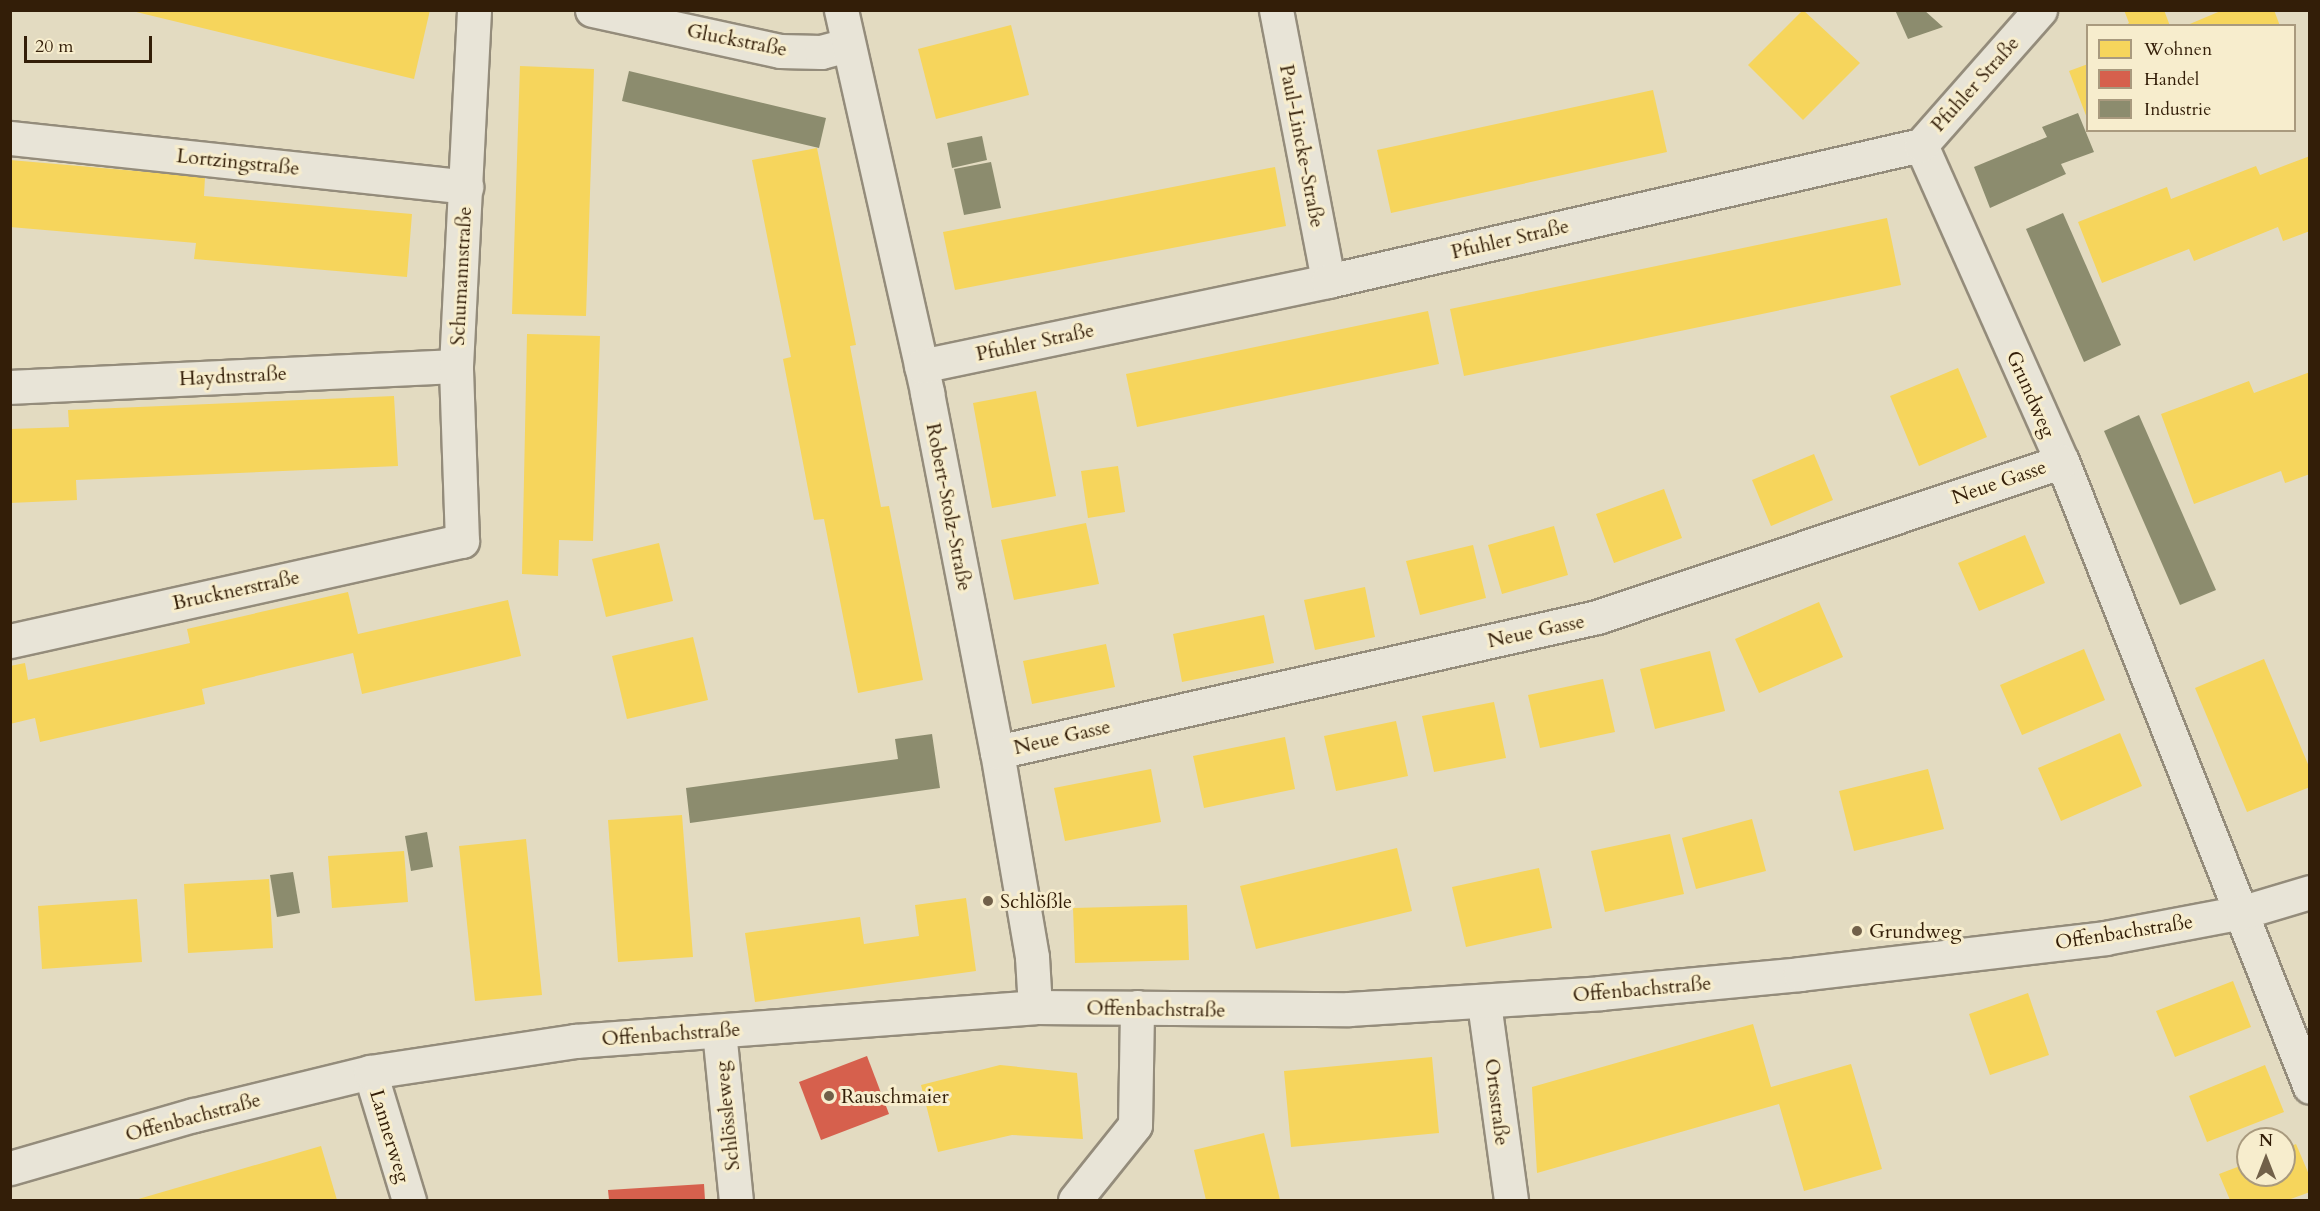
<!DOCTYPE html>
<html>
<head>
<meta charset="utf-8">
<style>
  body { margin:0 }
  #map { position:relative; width:2320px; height:1211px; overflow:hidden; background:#e3dbc1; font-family:Cardo,serif }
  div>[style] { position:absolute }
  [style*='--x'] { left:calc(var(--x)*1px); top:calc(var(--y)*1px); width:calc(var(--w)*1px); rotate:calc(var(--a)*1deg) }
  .homes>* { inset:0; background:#f6d55c }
  .shops>* { inset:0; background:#d6604d }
  .industry>* { inset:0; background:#8c8c6e }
  .roads { filter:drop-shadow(2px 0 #948c7b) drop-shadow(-2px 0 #948c7b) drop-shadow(0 2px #948c7b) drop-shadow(0 -2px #948c7b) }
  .minor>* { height:33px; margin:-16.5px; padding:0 16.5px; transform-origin:16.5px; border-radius:16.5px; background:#e8e4d7 }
  .dots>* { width:16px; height:16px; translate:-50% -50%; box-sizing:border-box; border:3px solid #f7edcd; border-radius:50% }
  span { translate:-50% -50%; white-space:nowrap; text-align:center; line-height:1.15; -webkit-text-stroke:6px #f7edcd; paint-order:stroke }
  .street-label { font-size:20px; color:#331e08 }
  .poi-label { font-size:20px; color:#331e08 }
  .left { translate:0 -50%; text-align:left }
  .frame { position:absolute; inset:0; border:12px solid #331e08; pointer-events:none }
  .legend { position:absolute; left:2086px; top:24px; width:210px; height:108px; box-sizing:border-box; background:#f7edcd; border:2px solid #a99a7e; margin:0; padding:8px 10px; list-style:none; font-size:18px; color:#331e08 }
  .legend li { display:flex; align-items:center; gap:12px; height:30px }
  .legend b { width:30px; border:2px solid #a99a7e }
  .north { position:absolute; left:2236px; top:1127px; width:60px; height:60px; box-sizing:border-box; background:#f7edcd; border:2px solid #a99a7e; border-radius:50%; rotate:0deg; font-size:16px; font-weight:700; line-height:24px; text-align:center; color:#331e08 }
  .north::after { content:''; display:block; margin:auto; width:21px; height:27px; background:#716049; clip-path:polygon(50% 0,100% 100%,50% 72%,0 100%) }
  .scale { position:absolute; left:24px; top:36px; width:128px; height:27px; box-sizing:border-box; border:3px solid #331e08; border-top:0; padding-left:8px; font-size:18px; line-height:21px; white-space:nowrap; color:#331e08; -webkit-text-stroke:4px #f7edcd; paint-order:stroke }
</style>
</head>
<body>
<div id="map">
  <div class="homes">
    <div style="clip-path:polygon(128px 10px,430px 10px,414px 79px)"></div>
    <div style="clip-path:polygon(1803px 10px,1860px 63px,1803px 120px,1748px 65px)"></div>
    <div style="clip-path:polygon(2124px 10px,2164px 10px,2170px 26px,2124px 26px,2129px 23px)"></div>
    <div style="clip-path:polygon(2223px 10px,2274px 10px,2280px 26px,2185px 26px)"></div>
    <div style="clip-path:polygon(1011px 25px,1029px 95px,936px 119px,918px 49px)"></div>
    <div style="clip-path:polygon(2088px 64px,2088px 118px,2087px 118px,2069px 71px)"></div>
    <div style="clip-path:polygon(520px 66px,594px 69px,586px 316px,512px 314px)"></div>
    <div style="clip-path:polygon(1653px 90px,1667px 152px,1391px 213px,1377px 150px)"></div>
    <div style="clip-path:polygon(817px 148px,856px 345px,850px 346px,881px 507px,889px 506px,923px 680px,858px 693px,824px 519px,814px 520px,783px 359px,791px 357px,752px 160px)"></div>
    <div style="clip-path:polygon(2310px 156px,2310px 231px,2283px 241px,2278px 227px,2194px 261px,2189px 249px,2102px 283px,2078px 222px,2167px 187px,2171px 199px,2256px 166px,2260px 175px)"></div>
    <div style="clip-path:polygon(10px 160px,205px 177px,204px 196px,412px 214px,407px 277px,194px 259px,196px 243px,10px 227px)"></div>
    <div style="clip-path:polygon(1275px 167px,1286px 226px,955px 290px,943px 232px)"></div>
    <div style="clip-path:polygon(1887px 218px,1901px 285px,1464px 376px,1450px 309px)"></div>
    <div style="clip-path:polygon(1428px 311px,1439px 364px,1137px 427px,1126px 374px)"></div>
    <div style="clip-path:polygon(527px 334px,600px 336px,593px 541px,559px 540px,558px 576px,522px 574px)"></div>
    <div style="clip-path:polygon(1958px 368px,1987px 437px,1919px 466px,1890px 396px)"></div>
    <div style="clip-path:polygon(2310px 372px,2310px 474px,2285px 483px,2281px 471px,2194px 504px,2161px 414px,2249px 381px,2254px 393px)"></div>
    <div style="clip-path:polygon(1036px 391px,1056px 496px,992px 508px,973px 403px)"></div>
    <div style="clip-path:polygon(394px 396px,398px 466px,76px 480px,77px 500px,10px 503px,10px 429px,69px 427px,68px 410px)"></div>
    <div style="clip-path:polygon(1814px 454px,1833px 500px,1771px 526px,1752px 480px)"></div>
    <div style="clip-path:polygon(1118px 466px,1125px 512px,1088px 518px,1081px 471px)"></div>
    <div style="clip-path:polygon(1664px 489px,1682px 538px,1614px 563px,1596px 514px)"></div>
    <div style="clip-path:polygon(1086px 523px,1099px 584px,1014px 600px,1001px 540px)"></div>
    <div style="clip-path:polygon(1554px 526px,1568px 575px,1502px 594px,1488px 545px)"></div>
    <div style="clip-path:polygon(2025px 535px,2045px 583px,1979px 611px,1958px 563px)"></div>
    <div style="clip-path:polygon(659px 543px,673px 601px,606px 617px,592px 559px)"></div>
    <div style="clip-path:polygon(1473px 545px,1486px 598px,1420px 615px,1406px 561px)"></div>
    <div style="clip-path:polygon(1365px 587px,1375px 637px,1315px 650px,1304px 600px)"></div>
    <div style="clip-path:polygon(348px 592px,358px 634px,508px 600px,521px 656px,362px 694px,353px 653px,202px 689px,205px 704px,40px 742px,35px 718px,10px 724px,10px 666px,25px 663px,28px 680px,190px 643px,187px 629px)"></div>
    <div style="clip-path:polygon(1819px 602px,1843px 657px,1759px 693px,1735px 639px)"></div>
    <div style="clip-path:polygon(1264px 615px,1274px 663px,1182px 682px,1173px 634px)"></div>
    <div style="clip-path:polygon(693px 637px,708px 700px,627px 719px,612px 656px)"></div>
    <div style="clip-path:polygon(1106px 644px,1115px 687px,1032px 704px,1023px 661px)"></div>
    <div style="clip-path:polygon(2084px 649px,2105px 700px,2022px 735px,2000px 685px)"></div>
    <div style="clip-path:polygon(1710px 651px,1725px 711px,1655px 729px,1640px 669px)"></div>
    <div style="clip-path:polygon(2264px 659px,2310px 769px,2310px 787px,2247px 812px,2195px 688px)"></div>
    <div style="clip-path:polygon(1603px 679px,1615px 732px,1540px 748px,1528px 695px)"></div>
    <div style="clip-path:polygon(1494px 702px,1506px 758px,1434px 772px,1422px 716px)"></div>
    <div style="clip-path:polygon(1396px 721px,1408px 776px,1336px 791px,1324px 736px)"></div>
    <div style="clip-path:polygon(2120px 733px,2142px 786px,2061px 821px,2038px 768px)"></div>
    <div style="clip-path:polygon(1285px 737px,1295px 789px,1204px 808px,1193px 756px)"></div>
    <div style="clip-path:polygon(1151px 769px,1161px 822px,1065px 841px,1054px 788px)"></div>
    <div style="clip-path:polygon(1928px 769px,1944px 829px,1854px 851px,1839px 791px)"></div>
    <div style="clip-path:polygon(682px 815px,693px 957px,618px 962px,608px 820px)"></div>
    <div style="clip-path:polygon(1752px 819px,1766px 871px,1696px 889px,1682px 838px)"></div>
    <div style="clip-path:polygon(1670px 834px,1684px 894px,1605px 912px,1591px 851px)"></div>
    <div style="clip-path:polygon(526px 839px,542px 995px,475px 1001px,459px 846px)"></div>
    <div style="clip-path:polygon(1397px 848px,1412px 911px,1256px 949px,1240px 886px)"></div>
    <div style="clip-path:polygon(404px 851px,408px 902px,332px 908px,328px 856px)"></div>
    <div style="clip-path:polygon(1539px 868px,1552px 928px,1466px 947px,1452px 887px)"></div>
    <div style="clip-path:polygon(269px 879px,273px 948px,188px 953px,184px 884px)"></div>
    <div style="clip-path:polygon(966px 898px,976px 971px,755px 1002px,745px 933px,860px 917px,864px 944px,919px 936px,915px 905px)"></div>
    <div style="clip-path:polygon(137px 899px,142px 962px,42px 969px,38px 906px)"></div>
    <div style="clip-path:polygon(1187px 905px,1189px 960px,1075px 963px,1073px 908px)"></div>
    <div style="clip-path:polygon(2233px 981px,2251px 1027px,2175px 1057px,2156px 1011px)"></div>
    <div style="clip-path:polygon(2028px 993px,2049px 1055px,1990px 1075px,1969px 1014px)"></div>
    <div style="clip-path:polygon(1753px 1024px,1771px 1087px,1851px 1064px,1882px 1169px,1804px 1191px,1779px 1104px,1537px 1173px,1532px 1087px)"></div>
    <div style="clip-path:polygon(1432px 1057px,1439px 1133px,1291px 1147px,1284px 1071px)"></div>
    <div style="clip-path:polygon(1000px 1065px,1077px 1073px,1083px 1139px,1012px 1135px,938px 1152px,921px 1085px)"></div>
    <div style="clip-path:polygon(2265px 1065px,2284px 1112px,2207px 1142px,2189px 1096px)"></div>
    <div style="clip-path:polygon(1264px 1133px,1280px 1200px,1206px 1200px,1194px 1150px)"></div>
    <div style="clip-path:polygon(2296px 1144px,2310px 1177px,2310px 1192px,2288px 1200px,2230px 1200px,2219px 1174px,2248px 1163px,2248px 1175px,2284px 1175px,2284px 1149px)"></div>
    <div style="clip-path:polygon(321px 1146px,337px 1200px,135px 1200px)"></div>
  </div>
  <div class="shops">
    <div style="clip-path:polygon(867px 1056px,889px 1114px,821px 1140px,799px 1082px)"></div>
    <div style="clip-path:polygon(704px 1184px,705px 1200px,609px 1200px,608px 1190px)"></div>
  </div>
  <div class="industry">
    <div style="clip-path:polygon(1895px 10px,1924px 10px,1943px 27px,1908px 39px)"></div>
    <div style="clip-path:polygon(629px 71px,826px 118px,819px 148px,622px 101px)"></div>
    <div style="clip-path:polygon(2078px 113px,2094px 152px,2061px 164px,2066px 174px,1990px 208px,1974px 167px,2047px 137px,2042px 127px)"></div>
    <div style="clip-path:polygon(982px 136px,987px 160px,952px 168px,947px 143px)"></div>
    <div style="clip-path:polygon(991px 162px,1001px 208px,964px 215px,954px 169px)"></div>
    <div style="clip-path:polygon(2063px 213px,2121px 345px,2084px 362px,2026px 229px)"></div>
    <div style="clip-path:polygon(2139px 415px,2216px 590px,2180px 605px,2104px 431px)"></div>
    <div style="clip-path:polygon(932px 734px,940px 788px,690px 823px,686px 788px,898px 759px,895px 739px)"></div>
    <div style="clip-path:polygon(427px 832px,433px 867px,411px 871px,405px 836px)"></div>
    <div style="clip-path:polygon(293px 872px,300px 913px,277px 917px,270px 875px)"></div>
  </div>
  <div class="roads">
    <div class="minor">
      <div style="--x:592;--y:10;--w:192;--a:12.3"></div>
      <div style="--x:780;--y:51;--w:41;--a:1.4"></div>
      <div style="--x:821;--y:52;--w:28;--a:-15"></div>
      <div style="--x:841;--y:10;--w:393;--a:77.3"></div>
      <div style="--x:927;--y:393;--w:366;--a:79"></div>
      <div style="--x:997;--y:752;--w:208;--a:80.3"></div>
      <div style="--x:1032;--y:957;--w:50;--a:86.6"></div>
      <div style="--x:1276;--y:10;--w:276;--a:79.1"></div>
      <div style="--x:10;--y:138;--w:459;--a:6.1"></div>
      <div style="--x:1921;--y:145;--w:346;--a:66"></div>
      <div style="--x:2062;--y:461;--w:673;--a:68.39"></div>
      <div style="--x:921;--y:366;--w:416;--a:-11.8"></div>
      <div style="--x:1328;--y:281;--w:608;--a:-12.92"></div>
      <div style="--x:1921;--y:145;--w:180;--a:-48.6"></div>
      <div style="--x:10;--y:387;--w:446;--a:-2.7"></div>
      <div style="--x:10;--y:641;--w:463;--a:-12.5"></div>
      <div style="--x:462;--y:541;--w:175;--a:-92"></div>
      <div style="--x:456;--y:366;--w:356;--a:-87.1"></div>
      <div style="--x:997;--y:752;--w:615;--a:-12.68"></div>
      <div style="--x:1597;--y:617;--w:490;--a:-18.5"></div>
      <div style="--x:1484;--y:1003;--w:199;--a:82.2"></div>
      <div style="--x:719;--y:1031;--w:170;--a:84.3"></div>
      <div style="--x:370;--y:1072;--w:134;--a:73.1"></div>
      <div style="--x:10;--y:1168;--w:191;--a:-16.1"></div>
      <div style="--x:194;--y:1115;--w:181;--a:-13.7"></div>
      <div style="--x:370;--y:1072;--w:207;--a:-8.6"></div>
      <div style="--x:575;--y:1041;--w:461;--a:-4.2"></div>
      <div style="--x:1035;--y:1007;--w:314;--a:0.4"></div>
      <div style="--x:1349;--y:1009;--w:252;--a:-3.6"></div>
      <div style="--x:1600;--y:993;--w:201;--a:-5.4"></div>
      <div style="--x:1800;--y:974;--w:307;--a:-6.7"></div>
      <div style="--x:2105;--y:938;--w:140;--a:-10.7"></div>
      <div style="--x:2243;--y:912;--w:70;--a:-16.6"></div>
      <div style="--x:1075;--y:1200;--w:96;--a:-51.3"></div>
      <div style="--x:1135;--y:1125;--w:118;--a:-89"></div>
    </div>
  </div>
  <div class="dots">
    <div style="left:988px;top:901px;background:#716049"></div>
    <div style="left:1857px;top:931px;background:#716049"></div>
    <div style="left:829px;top:1096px;background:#716049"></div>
  </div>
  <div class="street-label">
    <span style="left:737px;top:40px;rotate:11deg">Gluckstraße</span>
    <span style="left:1975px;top:84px;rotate:-48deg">Pfuhler Straße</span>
    <span style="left:1302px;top:146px;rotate:79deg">Paul-Lincke-Straße</span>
    <span style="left:238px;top:162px;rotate:6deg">Lortzingstraße</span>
    <span style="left:1510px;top:239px;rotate:-13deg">Pfuhler Straße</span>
    <span style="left:461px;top:276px;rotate:-87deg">Schumannstraße</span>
    <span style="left:1035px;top:342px;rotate:-12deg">Pfuhler Straße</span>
    <span style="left:233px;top:376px;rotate:-3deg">Haydnstraße</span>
    <span style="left:2031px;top:394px;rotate:66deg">Grundweg</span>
    <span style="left:1999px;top:482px;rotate:-19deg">Neue Gasse</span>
    <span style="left:949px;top:507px;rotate:79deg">Robert-Stolz-Straße</span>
    <span style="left:236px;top:590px;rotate:-12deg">Brucknerstraße</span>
    <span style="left:1536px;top:631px;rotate:-12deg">Neue Gasse</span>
    <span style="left:1062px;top:737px;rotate:-13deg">Neue Gasse</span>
    <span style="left:2124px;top:932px;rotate:-9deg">Offenbachstraße</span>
    <span style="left:1642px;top:989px;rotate:-5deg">Offenbachstraße</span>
    <span style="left:1156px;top:1009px;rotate:1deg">Offenbachstraße</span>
    <span style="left:671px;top:1034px;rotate:-4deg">Offenbachstraße</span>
    <span style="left:1497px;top:1102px;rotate:83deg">Ortsstraße</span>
    <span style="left:727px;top:1116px;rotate:-96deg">Schlössleweg</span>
    <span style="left:193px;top:1117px;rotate:-15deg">Offenbachstraße</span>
    <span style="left:390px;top:1136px;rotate:73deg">Lannerweg</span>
  </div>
  <div class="poi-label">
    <span class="left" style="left:1000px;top:901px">Schlößle</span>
    <span class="left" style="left:1869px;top:931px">Grundweg</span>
    <span class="left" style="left:841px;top:1096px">Rauschmaier</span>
  </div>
  <div class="frame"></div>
  <ul class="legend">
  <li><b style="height:16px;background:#f6d55c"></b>Wohnen</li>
  <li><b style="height:16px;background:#d6604d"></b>Handel</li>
  <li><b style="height:16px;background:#8c8c6e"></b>Industrie</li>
  </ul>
  <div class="north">N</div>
  <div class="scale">20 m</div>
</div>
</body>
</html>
